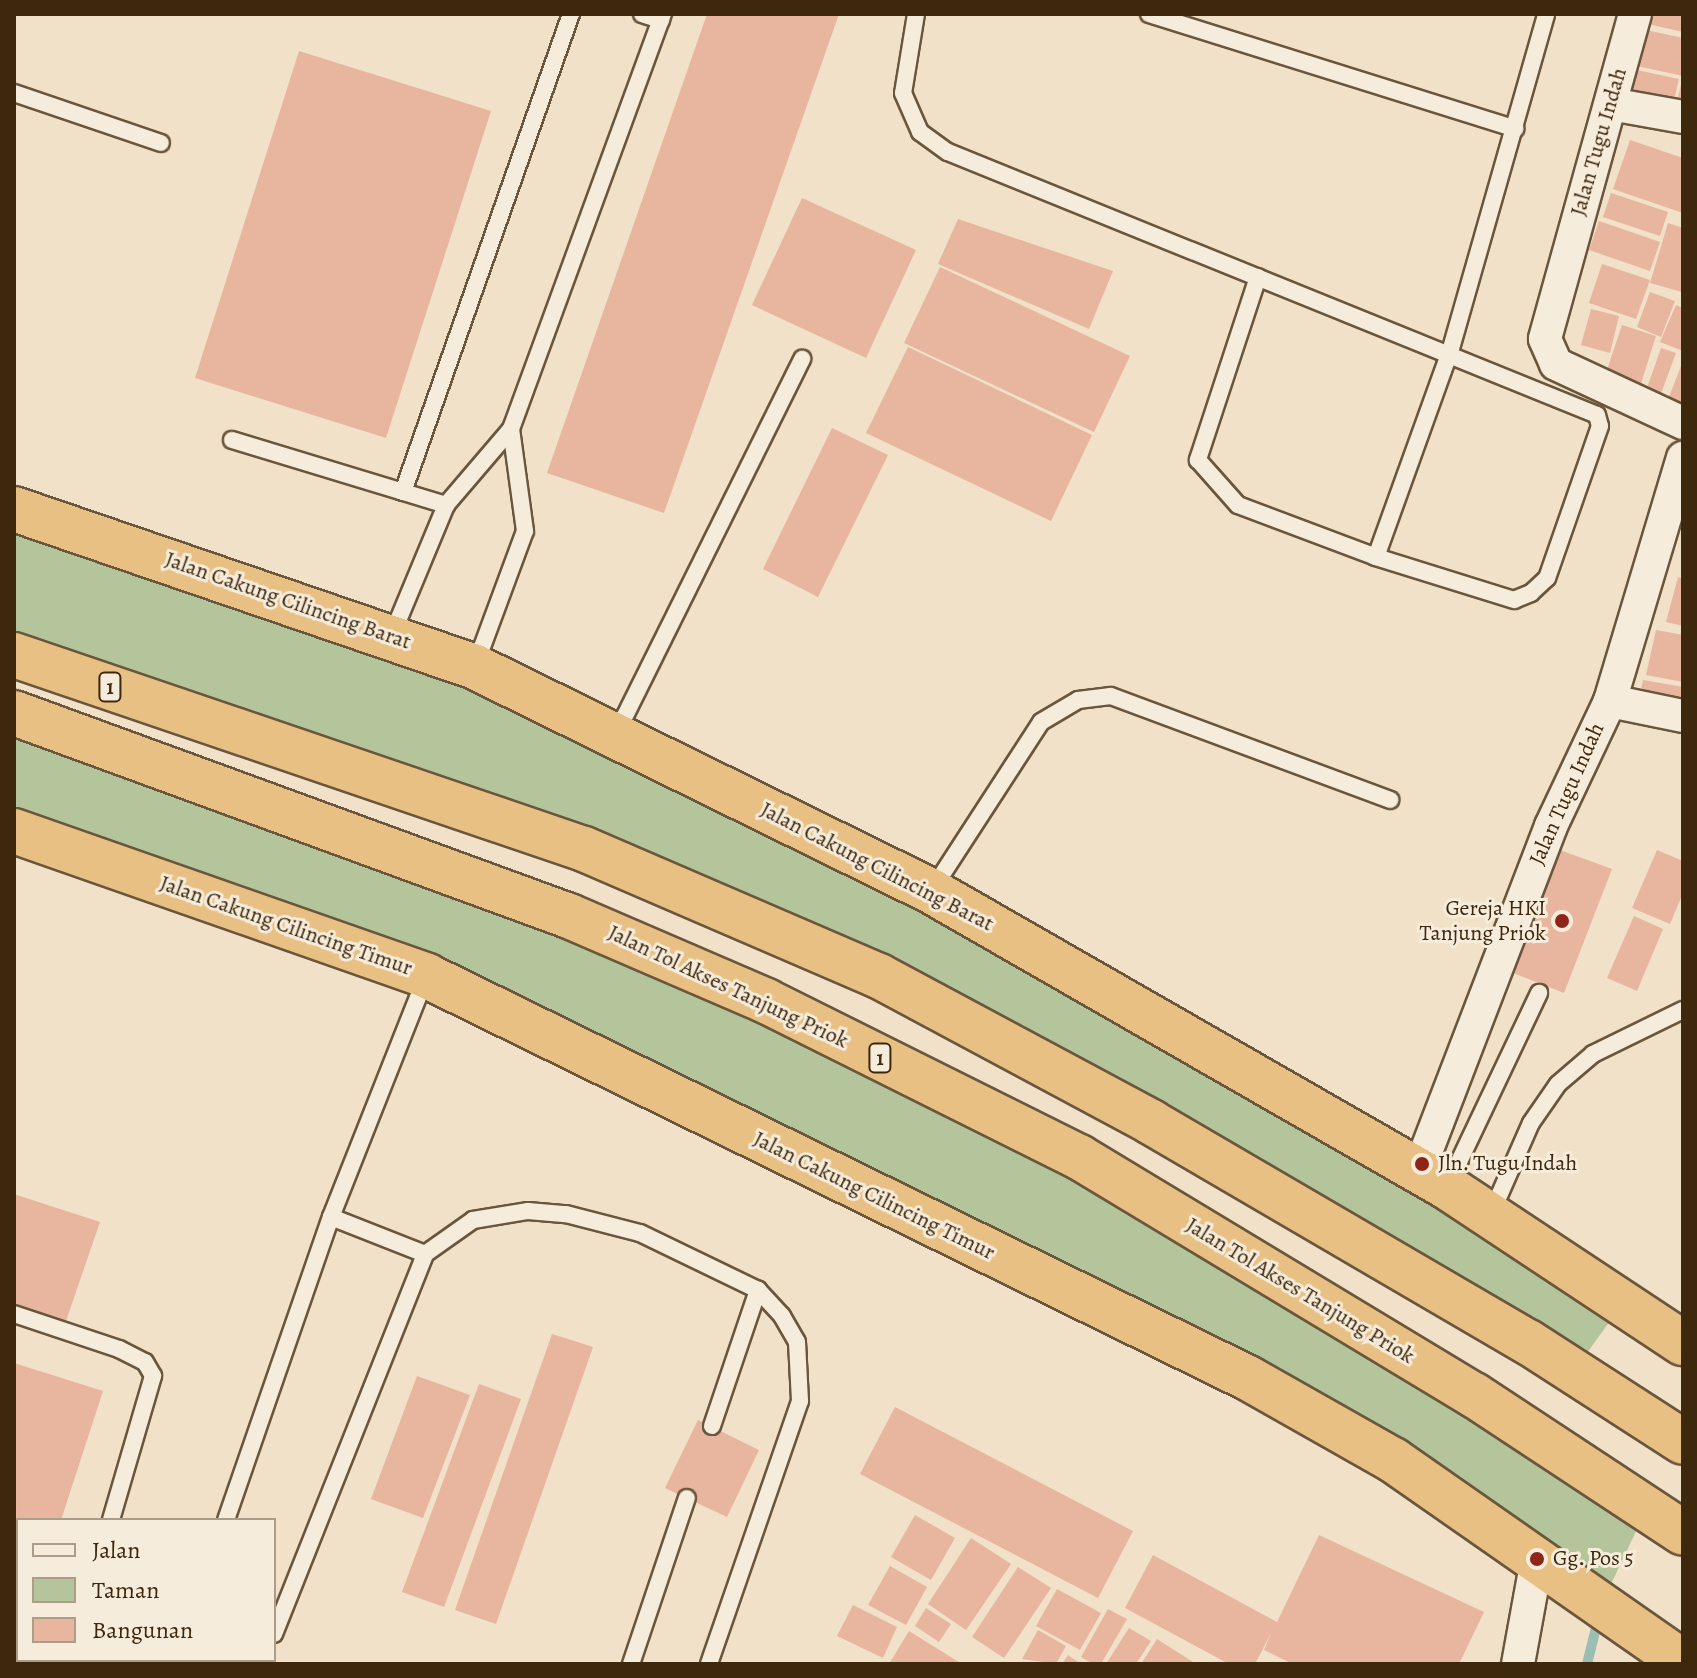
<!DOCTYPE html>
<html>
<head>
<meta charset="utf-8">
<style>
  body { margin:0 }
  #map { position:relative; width:1697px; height:1678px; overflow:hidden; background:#f1e1c8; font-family:Alegreya,serif }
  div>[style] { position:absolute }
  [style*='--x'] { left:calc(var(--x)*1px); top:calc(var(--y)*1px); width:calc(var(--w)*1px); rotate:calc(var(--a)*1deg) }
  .green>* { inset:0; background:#b4c49b }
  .stream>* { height:10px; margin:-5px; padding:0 5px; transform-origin:5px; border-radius:5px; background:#9bbeb2 }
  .building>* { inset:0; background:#e8b59f }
  .roads { filter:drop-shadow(2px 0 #6a563c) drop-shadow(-2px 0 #6a563c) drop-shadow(0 2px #6a563c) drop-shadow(0 -2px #6a563c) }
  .service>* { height:16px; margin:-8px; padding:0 8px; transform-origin:8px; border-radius:8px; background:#f6ecdb }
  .minor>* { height:32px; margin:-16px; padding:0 16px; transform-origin:16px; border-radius:16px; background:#f6ecdb }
  .trunk>* { height:44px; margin:-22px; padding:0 22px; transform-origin:22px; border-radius:22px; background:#e8c084 }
  .motorway>* { height:44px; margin:-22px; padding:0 22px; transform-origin:22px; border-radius:22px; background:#e8c084 }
  .dots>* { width:22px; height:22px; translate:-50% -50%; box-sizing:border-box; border:4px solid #f6ecdb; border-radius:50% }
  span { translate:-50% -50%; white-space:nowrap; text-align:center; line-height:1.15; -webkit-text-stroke:6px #f6ecdb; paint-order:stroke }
  .shield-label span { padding:2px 6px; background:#f6ecdb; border:2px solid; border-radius:6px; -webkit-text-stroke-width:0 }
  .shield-label { font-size:20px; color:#3d270d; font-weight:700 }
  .street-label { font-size:22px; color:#3d270d }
  .poi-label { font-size:22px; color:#3d270d }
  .right { translate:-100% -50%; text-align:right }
  .left { translate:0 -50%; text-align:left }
  .frame { position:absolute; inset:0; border:16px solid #3d270d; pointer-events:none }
  .legend { position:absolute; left:16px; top:1518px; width:260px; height:144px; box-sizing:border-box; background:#f6ecdb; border:2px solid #ac9d89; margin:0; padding:10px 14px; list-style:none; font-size:24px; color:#3d270d }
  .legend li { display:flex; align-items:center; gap:16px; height:40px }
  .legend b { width:40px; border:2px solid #ac9d89 }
</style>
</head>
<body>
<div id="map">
  <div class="green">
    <div style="clip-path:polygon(14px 510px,260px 591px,931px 891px,1623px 1303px,1574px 1371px,879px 976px,14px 656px)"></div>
    <div style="clip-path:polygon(14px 715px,428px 862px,1079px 1157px,1639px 1525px,1602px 1603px,1393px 1460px,501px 1010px,14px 831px)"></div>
  </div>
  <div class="stream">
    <div style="--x:1587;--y:1664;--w:49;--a:-76"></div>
  </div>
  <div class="building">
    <div style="clip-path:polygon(707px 14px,839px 14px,664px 513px,547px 473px)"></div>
    <div style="clip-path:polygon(1641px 14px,1683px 14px,1683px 32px,1639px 22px)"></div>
    <div style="clip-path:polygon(1646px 30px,1683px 38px,1683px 76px,1637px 66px)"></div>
    <div style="clip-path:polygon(299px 51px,491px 111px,386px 438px,195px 378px)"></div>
    <div style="clip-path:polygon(1632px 69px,1679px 79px,1671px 113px,1625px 103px)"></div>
    <div style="clip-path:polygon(1682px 80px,1683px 80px,1683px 112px,1675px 111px)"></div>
    <div style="clip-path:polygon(1630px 140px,1683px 158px,1683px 213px,1613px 189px)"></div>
    <div style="clip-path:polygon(1611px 193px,1668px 212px,1660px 236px,1603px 217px)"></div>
    <div style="clip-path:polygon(802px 198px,916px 250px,866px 358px,752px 305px)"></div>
    <div style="clip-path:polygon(958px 219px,1113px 271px,1089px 329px,938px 264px)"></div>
    <div style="clip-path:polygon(1599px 221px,1660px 242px,1650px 271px,1589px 250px)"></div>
    <div style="clip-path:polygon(1668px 223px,1683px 228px,1682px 292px,1650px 283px)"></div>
    <div style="clip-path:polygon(1602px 264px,1650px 280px,1636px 319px,1589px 303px)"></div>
    <div style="clip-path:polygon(940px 267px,1130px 356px,1094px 432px,904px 343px)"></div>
    <div style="clip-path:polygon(1650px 292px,1675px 301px,1661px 337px,1637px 327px)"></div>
    <div style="clip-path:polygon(1676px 305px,1683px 308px,1683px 351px,1660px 342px)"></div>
    <div style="clip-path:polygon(1591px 309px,1619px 316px,1610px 353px,1581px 345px)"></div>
    <div style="clip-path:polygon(1622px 325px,1656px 336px,1637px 396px,1602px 385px)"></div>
    <div style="clip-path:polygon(908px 347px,1092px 435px,1051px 521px,866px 433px)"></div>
    <div style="clip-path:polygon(1661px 348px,1676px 353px,1656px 407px,1642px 402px)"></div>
    <div style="clip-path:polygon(1683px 361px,1683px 420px,1663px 412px)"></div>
    <div style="clip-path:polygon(832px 428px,888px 455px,818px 597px,763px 569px)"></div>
    <div style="clip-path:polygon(1678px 577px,1683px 579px,1683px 626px,1666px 622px)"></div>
    <div style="clip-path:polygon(1656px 630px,1683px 635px,1683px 682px,1646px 675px)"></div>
    <div style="clip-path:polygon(1643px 680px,1683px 687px,1683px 713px,1638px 704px)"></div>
    <div style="clip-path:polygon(1560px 850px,1612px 869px,1564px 993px,1513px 973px)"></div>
    <div style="clip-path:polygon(1657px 850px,1683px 861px,1683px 893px,1670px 924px,1632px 908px)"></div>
    <div style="clip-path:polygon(1634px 916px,1663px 929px,1637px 991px,1607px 978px)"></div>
    <div style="clip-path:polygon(14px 1194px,100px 1222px,66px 1321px,14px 1304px)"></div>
    <div style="clip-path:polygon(552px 1334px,593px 1347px,496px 1624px,455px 1610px)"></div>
    <div style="clip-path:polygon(14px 1363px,103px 1391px,61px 1520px,18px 1520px,18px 1644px)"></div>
    <div style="clip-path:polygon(417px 1376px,470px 1395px,423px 1518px,371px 1499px)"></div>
    <div style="clip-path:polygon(479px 1384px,521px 1399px,444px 1607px,402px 1592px)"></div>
    <div style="clip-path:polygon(895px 1407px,1133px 1531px,1098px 1598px,860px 1474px)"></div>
    <div style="clip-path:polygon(698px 1420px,759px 1450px,727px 1517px,665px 1488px)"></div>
    <div style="clip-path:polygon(915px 1515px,955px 1538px,931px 1580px,891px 1557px)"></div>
    <div style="clip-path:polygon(1319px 1535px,1484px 1612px,1459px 1664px,1293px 1664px,1264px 1650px,1271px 1633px,1255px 1664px,1229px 1664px,1125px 1608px,1153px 1555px,1277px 1622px)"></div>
    <div style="clip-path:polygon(971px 1538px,1011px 1564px,966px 1630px,928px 1604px)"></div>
    <div style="clip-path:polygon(890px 1566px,927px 1587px,906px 1625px,868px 1605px)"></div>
    <div style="clip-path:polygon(1018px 1567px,1051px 1588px,1004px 1658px,972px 1637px)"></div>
    <div style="clip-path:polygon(1057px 1589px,1101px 1613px,1080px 1650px,1036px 1626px)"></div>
    <div style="clip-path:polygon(853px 1605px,897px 1627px,883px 1658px,837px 1636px)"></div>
    <div style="clip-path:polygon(926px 1608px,951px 1624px,939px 1642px,915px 1626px)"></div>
    <div style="clip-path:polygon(1108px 1609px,1127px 1619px,1101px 1664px,1093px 1664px,1081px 1657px)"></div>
    <div style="clip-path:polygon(1129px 1628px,1151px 1641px,1136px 1664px,1106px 1664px)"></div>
    <div style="clip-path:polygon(1038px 1630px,1066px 1646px,1056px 1664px,1022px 1659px)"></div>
    <div style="clip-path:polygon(909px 1631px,962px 1664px,889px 1664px)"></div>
    <div style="clip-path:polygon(1157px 1639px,1193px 1662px,1192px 1664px,1141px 1664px)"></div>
    <div style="clip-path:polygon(1068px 1655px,1081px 1664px,1062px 1664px)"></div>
  </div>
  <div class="roads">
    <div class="service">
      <div style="--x:642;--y:14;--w:20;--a:18"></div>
      <div style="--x:916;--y:14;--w:80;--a:99.3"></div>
      <div style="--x:903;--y:93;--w:43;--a:66.4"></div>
      <div style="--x:920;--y:132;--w:34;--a:36"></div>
      <div style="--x:948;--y:152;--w:700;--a:22.06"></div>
      <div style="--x:1597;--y:415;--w:11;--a:75"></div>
      <div style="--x:1600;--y:426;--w:161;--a:109.2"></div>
      <div style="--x:1547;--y:578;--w:22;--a:137"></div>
      <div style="--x:1531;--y:593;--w:18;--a:158"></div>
      <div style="--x:1514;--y:600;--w:145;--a:-162.7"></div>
      <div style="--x:1149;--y:14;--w:384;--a:17.4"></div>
      <div style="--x:14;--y:93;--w:155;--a:18.8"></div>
      <div style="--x:1258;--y:277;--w:193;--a:108.2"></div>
      <div style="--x:1198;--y:460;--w:60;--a:48.4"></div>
      <div style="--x:1238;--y:505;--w:147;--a:20.6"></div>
      <div style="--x:1376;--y:557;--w:218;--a:-70.2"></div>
      <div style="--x:1450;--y:352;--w:351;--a:-74.1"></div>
      <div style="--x:232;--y:440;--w:224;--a:16.9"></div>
      <div style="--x:403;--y:492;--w:507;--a:-70.64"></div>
      <div style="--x:392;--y:635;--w:141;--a:-67.4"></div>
      <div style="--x:446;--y:505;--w:100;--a:-49.5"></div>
      <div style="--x:511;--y:429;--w:442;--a:-69.9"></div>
      <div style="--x:475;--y:666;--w:144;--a:-69.7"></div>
      <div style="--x:525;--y:531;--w:103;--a:-97.8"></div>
      <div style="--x:616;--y:734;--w:419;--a:-63.6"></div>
      <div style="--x:932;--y:890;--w:200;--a:-57"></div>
      <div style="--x:1041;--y:722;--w:43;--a:-30.7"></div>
      <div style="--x:1078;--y:700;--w:33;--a:-7"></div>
      <div style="--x:1111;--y:696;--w:298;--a:20.4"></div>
      <div style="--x:1447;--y:1187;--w:215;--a:-64.6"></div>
      <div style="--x:1491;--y:1214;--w:99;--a:-66.3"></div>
      <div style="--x:1531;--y:1123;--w:47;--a:-55.3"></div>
      <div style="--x:1558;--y:1084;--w:46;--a:-40.6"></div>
      <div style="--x:1593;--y:1054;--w:100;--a:-26.1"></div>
      <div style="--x:425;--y:1254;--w:59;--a:-35.3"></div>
      <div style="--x:473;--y:1220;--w:56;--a:-9.3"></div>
      <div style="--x:528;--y:1211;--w:38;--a:5"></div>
      <div style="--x:566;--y:1214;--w:76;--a:14.4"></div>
      <div style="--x:640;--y:1233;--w:131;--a:25.8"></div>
      <div style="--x:758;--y:1290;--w:35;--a:47"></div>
      <div style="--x:782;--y:1316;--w:30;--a:60"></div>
      <div style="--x:797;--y:1342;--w:59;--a:87.1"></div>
      <div style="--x:800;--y:1401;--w:278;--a:109.1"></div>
      <div style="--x:14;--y:1314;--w:111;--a:18.4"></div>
      <div style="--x:119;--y:1349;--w:29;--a:27"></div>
      <div style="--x:145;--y:1362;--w:16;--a:60"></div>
      <div style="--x:153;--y:1376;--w:150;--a:106.3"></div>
      <div style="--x:712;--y:1426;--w:144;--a:-71.3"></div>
      <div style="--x:226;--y:1520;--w:321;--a:-70.9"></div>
      <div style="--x:331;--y:1217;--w:258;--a:-68.4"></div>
      <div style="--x:274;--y:1634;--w:409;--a:-68.3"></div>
      <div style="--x:425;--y:1254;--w:101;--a:-158.5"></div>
      <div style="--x:69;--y:1664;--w:4;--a:-76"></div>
      <div style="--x:177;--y:1664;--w:4;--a:-76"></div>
      <div style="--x:263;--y:1664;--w:4;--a:-76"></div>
      <div style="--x:631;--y:1664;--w:175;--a:-71.4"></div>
    </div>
    <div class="minor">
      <div style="--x:1635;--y:14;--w:337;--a:105.5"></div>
      <div style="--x:1545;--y:339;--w:27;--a:66"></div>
      <div style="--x:1556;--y:364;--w:140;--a:24.9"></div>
      <div style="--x:1611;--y:104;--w:73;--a:10.2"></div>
      <div style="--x:1610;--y:701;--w:75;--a:11.6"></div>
      <div style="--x:1419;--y:1170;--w:368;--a:-69"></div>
      <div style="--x:1551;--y:826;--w:138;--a:-64.7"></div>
      <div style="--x:1610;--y:701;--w:254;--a:-73.3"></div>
      <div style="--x:1518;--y:1664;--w:107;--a:-79.7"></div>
    </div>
    <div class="trunk">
      <div style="--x:14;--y:509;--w:487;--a:18.9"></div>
      <div style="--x:475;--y:667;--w:508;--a:26.16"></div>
      <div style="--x:931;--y:891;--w:595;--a:29.84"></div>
      <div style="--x:1447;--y:1187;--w:283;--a:33.5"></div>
      <div style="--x:14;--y:831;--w:438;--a:19.3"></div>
      <div style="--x:427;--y:976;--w:914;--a:26.09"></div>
      <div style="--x:1248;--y:1378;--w:167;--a:29.5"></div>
      <div style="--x:1393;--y:1460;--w:353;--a:34.9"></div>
    </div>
    <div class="motorway">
      <div style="--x:14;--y:655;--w:602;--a:18.8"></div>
      <div style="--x:584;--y:849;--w:321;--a:23.3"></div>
      <div style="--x:879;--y:976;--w:309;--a:28.2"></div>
      <div style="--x:1151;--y:1122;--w:436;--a:30.3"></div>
      <div style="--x:1528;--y:1342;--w:184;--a:32.8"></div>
      <div style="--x:14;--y:713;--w:591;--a:20.09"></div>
      <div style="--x:569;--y:916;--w:215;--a:23.3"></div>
      <div style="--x:766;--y:1001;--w:350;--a:26.5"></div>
      <div style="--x:1079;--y:1157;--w:461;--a:31.1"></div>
      <div style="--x:1474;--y:1395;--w:250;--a:33.4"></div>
    </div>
  </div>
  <div class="dots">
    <div style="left:1562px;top:921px;background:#8f2418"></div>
    <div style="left:1422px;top:1164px;background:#8f2418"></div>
    <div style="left:1537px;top:1559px;background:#8f2418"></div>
  </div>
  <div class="shield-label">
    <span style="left:110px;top:687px">1</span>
    <span style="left:880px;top:1058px">1</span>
  </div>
  <div class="street-label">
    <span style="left:1599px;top:142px;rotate:-74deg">Jalan Tugu Indah</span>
    <span style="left:288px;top:601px;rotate:19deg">Jalan Cakung Cilincing Barat</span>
    <span style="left:1567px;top:794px;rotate:-66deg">Jalan Tugu Indah</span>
    <span style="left:877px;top:867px;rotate:27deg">Jalan Cakung Cilincing Barat</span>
    <span style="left:286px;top:926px;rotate:19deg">Jalan Cakung Cilincing Timur</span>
    <span style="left:728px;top:987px;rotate:25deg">Jalan Tol Akses Tanjung Priok</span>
    <span style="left:874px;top:1196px;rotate:26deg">Jalan Cakung Cilincing Timur</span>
    <span style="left:1300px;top:1291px;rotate:31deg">Jalan Tol Akses Tanjung Priok</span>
  </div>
  <div class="poi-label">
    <span class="right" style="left:1546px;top:921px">Gereja HKI<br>Tanjung Priok</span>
    <span class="left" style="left:1438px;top:1164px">Jln. Tugu Indah</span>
    <span class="left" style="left:1553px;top:1559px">Gg. Pos 5</span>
  </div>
  <div class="frame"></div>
  <ul class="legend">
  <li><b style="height:10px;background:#f6ecdb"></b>Jalan</li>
  <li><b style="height:22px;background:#b4c49b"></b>Taman</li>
  <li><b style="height:22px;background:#e8b59f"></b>Bangunan</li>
  </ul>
</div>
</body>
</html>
